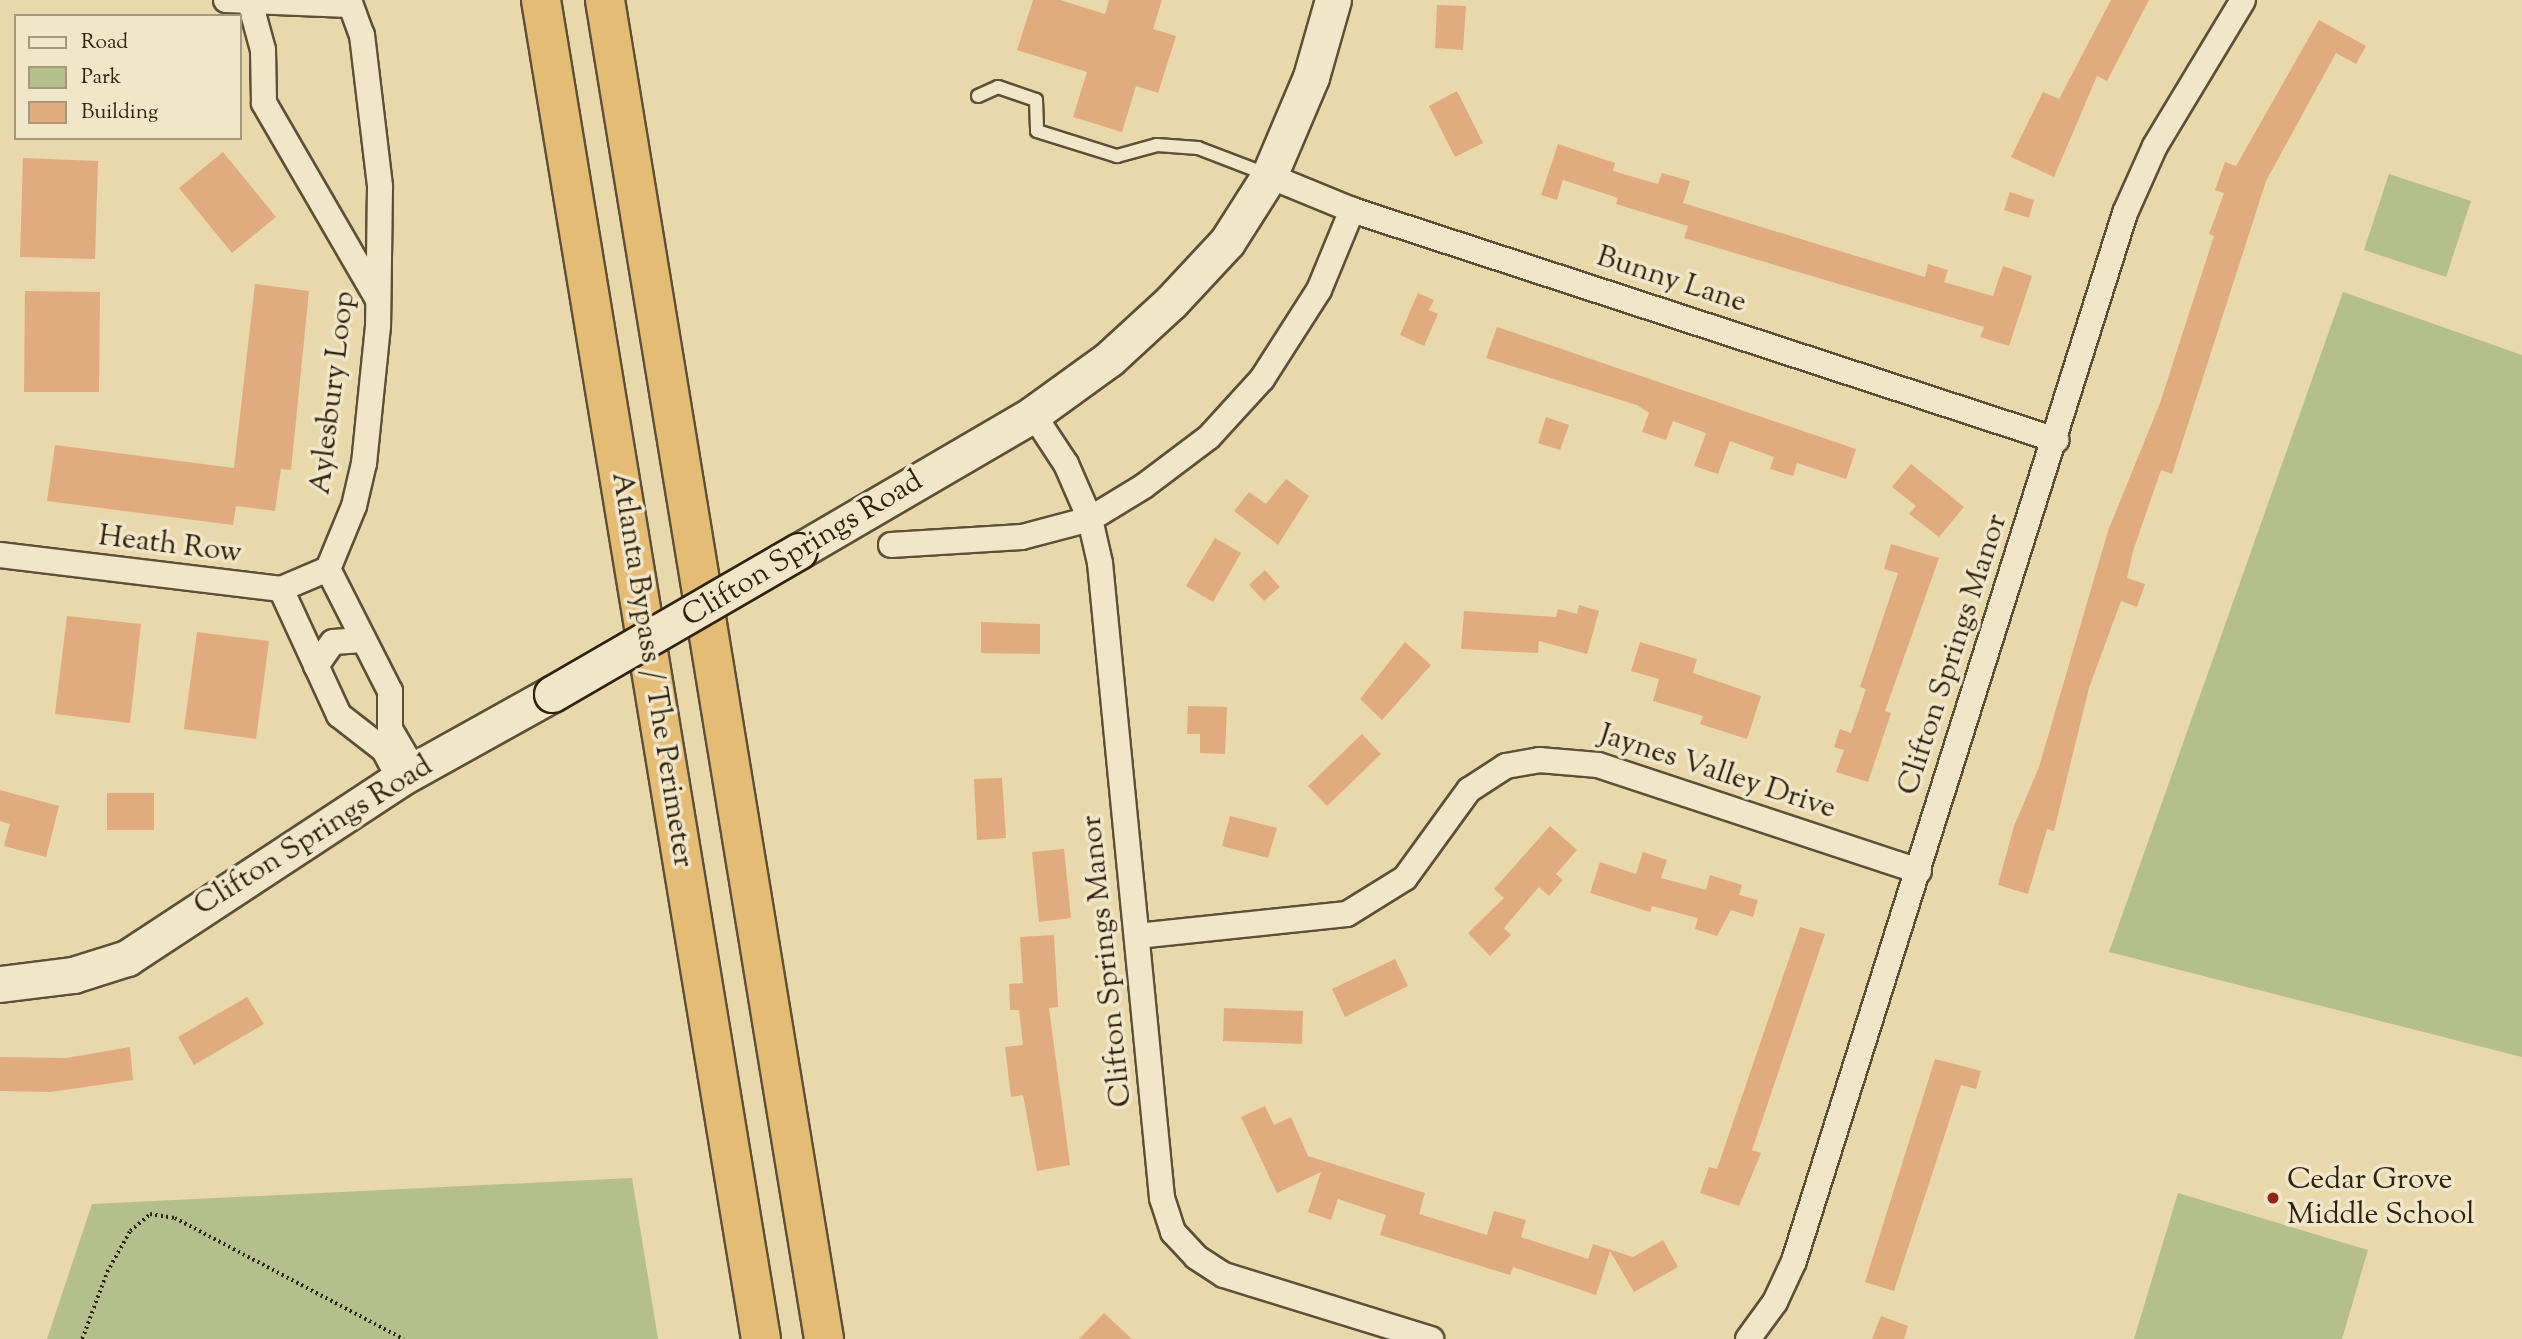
<!DOCTYPE html>
<html>
<head>
<meta charset="utf-8">
<style>
  body { margin:0 }
  #map { position:relative; width:2522px; height:1339px; overflow:hidden; background:#e9d8ac; font-family:"Sorts Mill Goudy",serif }
  div>[style] { position:absolute }
  [style*='--x'] { left:calc(var(--x)*1px); top:calc(var(--y)*1px); width:calc(var(--w)*1px); rotate:calc(var(--a)*1deg) }
  .green>* { inset:0; background:#b4bf8c }
  .building>* { inset:0; background:#e1ab80 }
  .path>* { height:3.5px; margin-top:-1.75px; transform-origin:0; background:repeating-linear-gradient(90deg,#302310 0 2px,transparent 0 5.5px) }
  .roads { filter:drop-shadow(2px 0 #5e5037) drop-shadow(-2px 0 #5e5037) drop-shadow(0 2px #5e5037) drop-shadow(0 -2px #5e5037) }
  .lane>* { height:12px; margin:-6px; padding:0 6px; transform-origin:6px; border-radius:6px; background:#f1e6c9 }
  .street>* { height:24px; margin:-12px; padding:0 12px; transform-origin:12px; border-radius:12px; background:#f1e6c9 }
  .secondary>* { height:35px; margin:-17.5px; padding:0 17.5px; transform-origin:17.5px; border-radius:17.5px; background:#f1e6c9 }
  .highway>* { height:38px; margin:-19px; padding:0 19px; transform-origin:19px; border-radius:19px; background:#e4bc76 }
  .bridges { filter:drop-shadow(2px 0 #302310) drop-shadow(-2px 0 #302310) drop-shadow(0 2px #302310) drop-shadow(0 -2px #302310) }
  .secondary-bridge>* { height:35px; margin:-17.5px; padding:0 17.5px; transform-origin:17.5px; border-radius:17.5px; background:#f1e6c9 }
  .dots>* { width:19px; height:19px; translate:-50% -50%; box-sizing:border-box; border:4px solid #f1e6c9; border-radius:50% }
  span { translate:-50% -50%; white-space:nowrap; text-align:center; line-height:1.15; -webkit-text-stroke:7px #f1e6c9; paint-order:stroke }
  .street-label { font-size:30px; color:#302310 }
  .poi-label { font-size:30px; color:#302310 }
  .left { translate:0 -50%; text-align:left }
  .legend { position:absolute; left:14px; top:14px; width:228px; height:126px; box-sizing:border-box; background:#f1e6c9; border:2px solid #a4987f; margin:0; padding:9px 12px; list-style:none; font-size:21px; color:#302310 }
  .legend li { display:flex; align-items:center; gap:14px; height:35px }
  .legend b { width:35px; border:2px solid #a4987f }
</style>
</head>
<body>
<div id="map">
  <div class="green">
    <div style="clip-path:polygon(2389px 174px,2471px 201px,2446px 277px,2364px 250px)"></div>
    <div style="clip-path:polygon(2343px 292px,2522px 355px,2522px 1057px,2109px 952px)"></div>
    <div style="clip-path:polygon(632px 1178px,658px 1339px,47px 1339px,92px 1204px)"></div>
    <div style="clip-path:polygon(2178px 1193px,2368px 1250px,2342px 1339px,2134px 1339px)"></div>
  </div>
  <div class="building">
    <div style="clip-path:polygon(1033px 0,1060px 0,1105px 14px,1109px 0,1162px 0,1153px 29px,1176px 36px,1158px 93px,1136px 86px,1122px 132px,1073px 117px,1087px 72px,1017px 50px)"></div>
    <div style="clip-path:polygon(2111px 0,2149px 0,2107px 81px,2097px 76px,2054px 177px,2011px 157px,2043px 92px,2059px 99px)"></div>
    <div style="clip-path:polygon(1437px 5px,1466px 6px,1463px 50px,1435px 48px)"></div>
    <div style="clip-path:polygon(2319px 20px,2366px 46px,2356px 64px,2336px 53px,2266px 181px,2172px 474px,2161px 470px,2133px 551px,2127px 578px,2145px 584px,2137px 607px,2121px 601px,2089px 688px,2054px 831px,2047px 829px,2028px 894px,1998px 885px,2014px 826px,2039px 767px,2108px 531px,2160px 403px,2214px 236px,2209px 234px,2224px 193px,2215px 190px,2225px 162px,2236px 166px)"></div>
    <div style="clip-path:polygon(1457px 91px,1483px 143px,1455px 157px,1429px 106px)"></div>
    <div style="clip-path:polygon(1558px 144px,1615px 163px,1613px 171px,1658px 184px,1662px 173px,1690px 181px,1683px 203px,1925px 277px,1928px 264px,1948px 270px,1944px 282px,1993px 296px,2003px 266px,2032px 276px,2009px 346px,1980px 337px,1984px 327px,1684px 238px,1688px 226px,1616px 204px,1618px 198px,1563px 180px,1557px 200px,1541px 195px)"></div>
    <div style="clip-path:polygon(223px 152px,276px 217px,232px 253px,179px 188px)"></div>
    <div style="clip-path:polygon(23px 158px,98px 161px,95px 259px,20px 257px)"></div>
    <div style="clip-path:polygon(2010px 192px,2034px 200px,2029px 218px,2004px 210px)"></div>
    <div style="clip-path:polygon(255px 284px,309px 291px,291px 470px,281px 469px,275px 511px,236px 506px,233px 525px,47px 501px,55px 445px,234px 468px)"></div>
    <div style="clip-path:polygon(25px 291px,100px 292px,99px 392px,24px 392px)"></div>
    <div style="clip-path:polygon(1418px 293px,1434px 300px,1429px 310px,1438px 314px,1424px 346px,1400px 335px)"></div>
    <div style="clip-path:polygon(1497px 327px,1856px 449px,1846px 479px,1797px 463px,1793px 476px,1770px 469px,1774px 457px,1730px 441px,1718px 474px,1694px 466px,1706px 433px,1673px 421px,1666px 440px,1642px 432px,1649px 413px,1637px 405px,1486px 358px)"></div>
    <div style="clip-path:polygon(1546px 417px,1569px 425px,1560px 450px,1538px 443px)"></div>
    <div style="clip-path:polygon(1911px 464px,1964px 507px,1939px 537px,1909px 514px,1916px 506px,1892px 487px)"></div>
    <div style="clip-path:polygon(1286px 479px,1309px 496px,1278px 545px,1234px 511px,1249px 492px,1266px 504px)"></div>
    <div style="clip-path:polygon(1215px 538px,1241px 553px,1213px 602px,1186px 586px)"></div>
    <div style="clip-path:polygon(1891px 544px,1939px 558px,1885px 711px,1891px 713px,1868px 782px,1836px 772px,1844px 750px,1834px 747px,1840px 729px,1851px 733px,1866px 689px,1860px 687px,1898px 573px,1884px 569px)"></div>
    <div style="clip-path:polygon(1265px 570px,1280px 587px,1264px 601px,1249px 585px)"></div>
    <div style="clip-path:polygon(1579px 605px,1599px 611px,1587px 654px,1539px 641px,1538px 653px,1461px 649px,1464px 611px,1556px 617px,1558px 609px,1577px 614px)"></div>
    <div style="clip-path:polygon(67px 616px,141px 624px,130px 723px,55px 714px)"></div>
    <div style="clip-path:polygon(981px 622px,1040px 624px,1040px 654px,981px 653px)"></div>
    <div style="clip-path:polygon(197px 632px,269px 641px,256px 739px,184px 729px)"></div>
    <div style="clip-path:polygon(1405px 642px,1431px 665px,1382px 720px,1360px 699px)"></div>
    <div style="clip-path:polygon(1640px 642px,1697px 659px,1693px 673px,1761px 696px,1747px 739px,1700px 724px,1703px 716px,1653px 701px,1659px 679px,1631px 671px)"></div>
    <div style="clip-path:polygon(1188px 706px,1227px 707px,1225px 754px,1200px 753px,1200px 734px,1187px 734px)"></div>
    <div style="clip-path:polygon(1362px 734px,1381px 754px,1327px 806px,1308px 786px)"></div>
    <div style="clip-path:polygon(1002px 778px,1006px 838px,977px 840px,974px 779px)"></div>
    <div style="clip-path:polygon(0 790px,59px 806px,46px 857px,4px 846px,10px 824px,0 821px)"></div>
    <div style="clip-path:polygon(107px 793px,154px 793px,154px 830px,107px 830px)"></div>
    <div style="clip-path:polygon(1230px 816px,1277px 828px,1268px 858px,1222px 846px)"></div>
    <div style="clip-path:polygon(1550px 826px,1577px 850px,1556px 874px,1563px 880px,1549px 896px,1539px 887px,1504px 928px,1511px 935px,1490px 956px,1468px 933px,1504px 898px,1494px 889px)"></div>
    <div style="clip-path:polygon(1064px 849px,1071px 918px,1039px 922px,1032px 852px)"></div>
    <div style="clip-path:polygon(1643px 852px,1667px 860px,1661px 878px,1706px 890px,1710px 875px,1742px 885px,1739px 895px,1758px 900px,1753px 917px,1731px 910px,1717px 936px,1695px 929px,1698px 918px,1652px 906px,1650px 912px,1590px 893px,1600px 862px,1636px 874px)"></div>
    <div style="clip-path:polygon(1800px 927px,1825px 934px,1752px 1150px,1761px 1153px,1739px 1206px,1700px 1193px,1709px 1167px,1717px 1169px)"></div>
    <div style="clip-path:polygon(1054px 935px,1058px 1007px,1049px 1008px,1070px 1165px,1037px 1171px,1023px 1095px,1011px 1097px,1005px 1047px,1023px 1045px,1019px 1010px,1010px 1010px,1009px 984px,1023px 983px,1020px 937px)"></div>
    <div style="clip-path:polygon(1395px 959px,1408px 986px,1345px 1017px,1332px 989px)"></div>
    <div style="clip-path:polygon(247px 997px,264px 1024px,194px 1065px,178px 1037px)"></div>
    <div style="clip-path:polygon(1224px 1008px,1303px 1011px,1302px 1044px,1223px 1041px)"></div>
    <div style="clip-path:polygon(130px 1047px,133px 1080px,51px 1092px,0 1091px,0 1057px,66px 1058px)"></div>
    <div style="clip-path:polygon(1935px 1059px,1981px 1071px,1976px 1089px,1961px 1085px,1894px 1291px,1865px 1282px)"></div>
    <div style="clip-path:polygon(1265px 1106px,1274px 1125px,1291px 1117px,1308px 1156px,1425px 1193px,1419px 1214px,1487px 1235px,1494px 1211px,1526px 1220px,1521px 1237px,1588px 1259px,1593px 1244px,1633px 1257px,1663px 1240px,1678px 1267px,1634px 1292px,1610px 1251px,1596px 1295px,1513px 1267px,1510px 1275px,1380px 1235px,1386px 1215px,1338px 1199px,1331px 1220px,1308px 1212px,1321px 1172px,1277px 1193px,1241px 1117px)"></div>
    <div style="clip-path:polygon(1104px 1313px,1132px 1339px,1079px 1339px)"></div>
    <div style="clip-path:polygon(1881px 1316px,1908px 1326px,1904px 1339px,1872px 1339px)"></div>
  </div>
  <div class="path">
    <div style="--x:82;--y:1339;--w:72;--a:-69.5"></div>
    <div style="--x:107;--y:1272;--w:47;--a:-60.7"></div>
    <div style="--x:130;--y:1231;--w:26;--a:-40"></div>
    <div style="--x:150;--y:1214;--w:25;--a:9"></div>
    <div style="--x:175;--y:1218;--w:259;--a:27.9"></div>
  </div>
  <div class="roads">
    <div class="lane">
      <div style="--x:978;--y:96;--w:22;--a:-24"></div>
      <div style="--x:998;--y:87;--w:40;--a:18.9"></div>
      <div style="--x:1036;--y:100;--w:31;--a:88"></div>
      <div style="--x:1037;--y:131;--w:84;--a:17.4"></div>
      <div style="--x:1117;--y:156;--w:41;--a:-15.4"></div>
      <div style="--x:1157;--y:145;--w:41;--a:4.2"></div>
      <div style="--x:1198;--y:148;--w:73;--a:20.9"></div>
    </div>
    <div class="street">
      <div style="--x:226;--y:0;--w:123;--a:2.3"></div>
      <div style="--x:349;--y:0;--w:37;--a:70"></div>
      <div style="--x:362;--y:35;--w:153;--a:83.2"></div>
      <div style="--x:380;--y:187;--w:139;--a:90.8"></div>
      <div style="--x:378;--y:326;--w:138;--a:95.8"></div>
      <div style="--x:364;--y:463;--w:44;--a:103.1"></div>
      <div style="--x:354;--y:506;--w:68;--a:112.4"></div>
      <div style="--x:328;--y:569;--w:137;--a:63.1"></div>
      <div style="--x:390;--y:691;--w:38;--a:90"></div>
      <div style="--x:390;--y:729;--w:48;--a:59.7"></div>
      <div style="--x:250;--y:2;--w:50;--a:74.8"></div>
      <div style="--x:263;--y:50;--w:53;--a:88.9"></div>
      <div style="--x:264;--y:103;--w:225;--a:59.9"></div>
      <div style="--x:1269;--y:176;--w:90;--a:22.3"></div>
      <div style="--x:1352;--y:210;--w:741;--a:18.09"></div>
      <div style="--x:1033;--y:414;--w:60;--a:56.6"></div>
      <div style="--x:1066;--y:464;--w:60;--a:66.4"></div>
      <div style="--x:1090;--y:519;--w:45;--a:77.2"></div>
      <div style="--x:1100;--y:563;--w:638;--a:84.42"></div>
      <div style="--x:1162;--y:1198;--w:36;--a:72"></div>
      <div style="--x:1173;--y:1232;--w:34;--a:47"></div>
      <div style="--x:1196;--y:1257;--w:33;--a:33"></div>
      <div style="--x:1224;--y:1275;--w:217;--a:17.2"></div>
      <div style="--x:891;--y:545;--w:131;--a:-3.5"></div>
      <div style="--x:1022;--y:537;--w:70;--a:-14.8"></div>
      <div style="--x:1090;--y:519;--w:63;--a:-31.4"></div>
      <div style="--x:1144;--y:486;--w:81;--a:-37"></div>
      <div style="--x:1209;--y:437;--w:79;--a:-47.6"></div>
      <div style="--x:1262;--y:379;--w:106;--a:-57.4"></div>
      <div style="--x:1319;--y:290;--w:87;--a:-67.6"></div>
      <div style="--x:0;--y:555;--w:283;--a:6.9"></div>
      <div style="--x:281;--y:589;--w:51;--a:-23.1"></div>
      <div style="--x:281;--y:589;--w:139;--a:65.3"></div>
      <div style="--x:339;--y:715;--w:57;--a:37.9"></div>
      <div style="--x:384;--y:750;--w:27;--a:62"></div>
      <div style="--x:316;--y:666;--w:29;--a:-55"></div>
      <div style="--x:333;--y:642;--w:30;--a:-4"></div>
      <div style="--x:1137;--y:936;--w:211;--a:-6"></div>
      <div style="--x:1347;--y:914;--w:68;--a:-31.8"></div>
      <div style="--x:1405;--y:878;--w:109;--a:-54"></div>
      <div style="--x:1469;--y:790;--w:44;--a:-33"></div>
      <div style="--x:1506;--y:766;--w:34;--a:-10"></div>
      <div style="--x:1539;--y:760;--w:59;--a:4.8"></div>
      <div style="--x:1598;--y:765;--w:338;--a:18.3"></div>
      <div style="--x:1748;--y:1339;--w:46;--a:-53.9"></div>
      <div style="--x:1775;--y:1302;--w:45;--a:-65.1"></div>
      <div style="--x:1794;--y:1261;--w:1099;--a:-72.47"></div>
      <div style="--x:2125;--y:213;--w:73;--a:-65.9"></div>
      <div style="--x:2155;--y:146;--w:170;--a:-58.9"></div>
    </div>
    <div class="secondary">
      <div style="--x:799;--y:551;--w:271;--a:-30.3"></div>
      <div style="--x:1033;--y:414;--w:94;--a:-35.9"></div>
      <div style="--x:1109;--y:359;--w:84;--a:-42.6"></div>
      <div style="--x:1171;--y:302;--w:82;--a:-47"></div>
      <div style="--x:1227;--y:242;--w:78;--a:-57.5"></div>
      <div style="--x:1269;--y:176;--w:108;--a:-67"></div>
      <div style="--x:1311;--y:77;--w:80;--a:-74.1"></div>
      <div style="--x:0;--y:984;--w:74;--a:-7"></div>
      <div style="--x:73;--y:975;--w:57;--a:-17.5"></div>
      <div style="--x:127;--y:958;--w:326;--a:-33.3"></div>
      <div style="--x:399;--y:779;--w:175;--a:-29.1"></div>
    </div>
    <div class="highway">
      <div style="--x:541;--y:0;--w:1357;--a:80.67"></div>
      <div style="--x:605;--y:0;--w:1357;--a:80.71"></div>
    </div>
  </div>
  <div class="bridges">
    <div class="secondary-bridge">
      <div style="--x:552;--y:694;--w:285;--a:-30.1"></div>
    </div>
  </div>
  <div class="dots">
    <div style="left:2273px;top:1198px;background:#8f2418"></div>
  </div>
  <div class="street-label">
    <span style="left:1671px;top:281px;rotate:18deg">Bunny Lane</span>
    <span style="left:334px;top:393px;rotate:-83deg">Aylesbury Loop</span>
    <span style="left:170px;top:546px;rotate:7deg">Heath Row</span>
    <span style="left:803px;top:550px;rotate:-31deg">Clifton Springs Road</span>
    <span style="left:1954px;top:655px;rotate:-72deg">Clifton Springs Manor</span>
    <span style="left:651px;top:670px;rotate:81deg">Atlanta Bypass / The Perimeter</span>
    <span style="left:1717px;top:773px;rotate:18deg">Jaynes Valley Drive</span>
    <span style="left:314px;top:837px;rotate:-32deg">Clifton Springs Road</span>
    <span style="left:1108px;top:961px;rotate:-96deg">Clifton Springs Manor</span>
  </div>
  <div class="poi-label">
    <span class="left" style="left:2287px;top:1198px">Cedar Grove<br>Middle School</span>
  </div>
  <ul class="legend">
  <li><b style="height:9px;background:#f1e6c9"></b>Road</li>
  <li><b style="height:19px;background:#b4bf8c"></b>Park</li>
  <li><b style="height:19px;background:#e1ab80"></b>Building</li>
  </ul>
</div>
</body>
</html>
